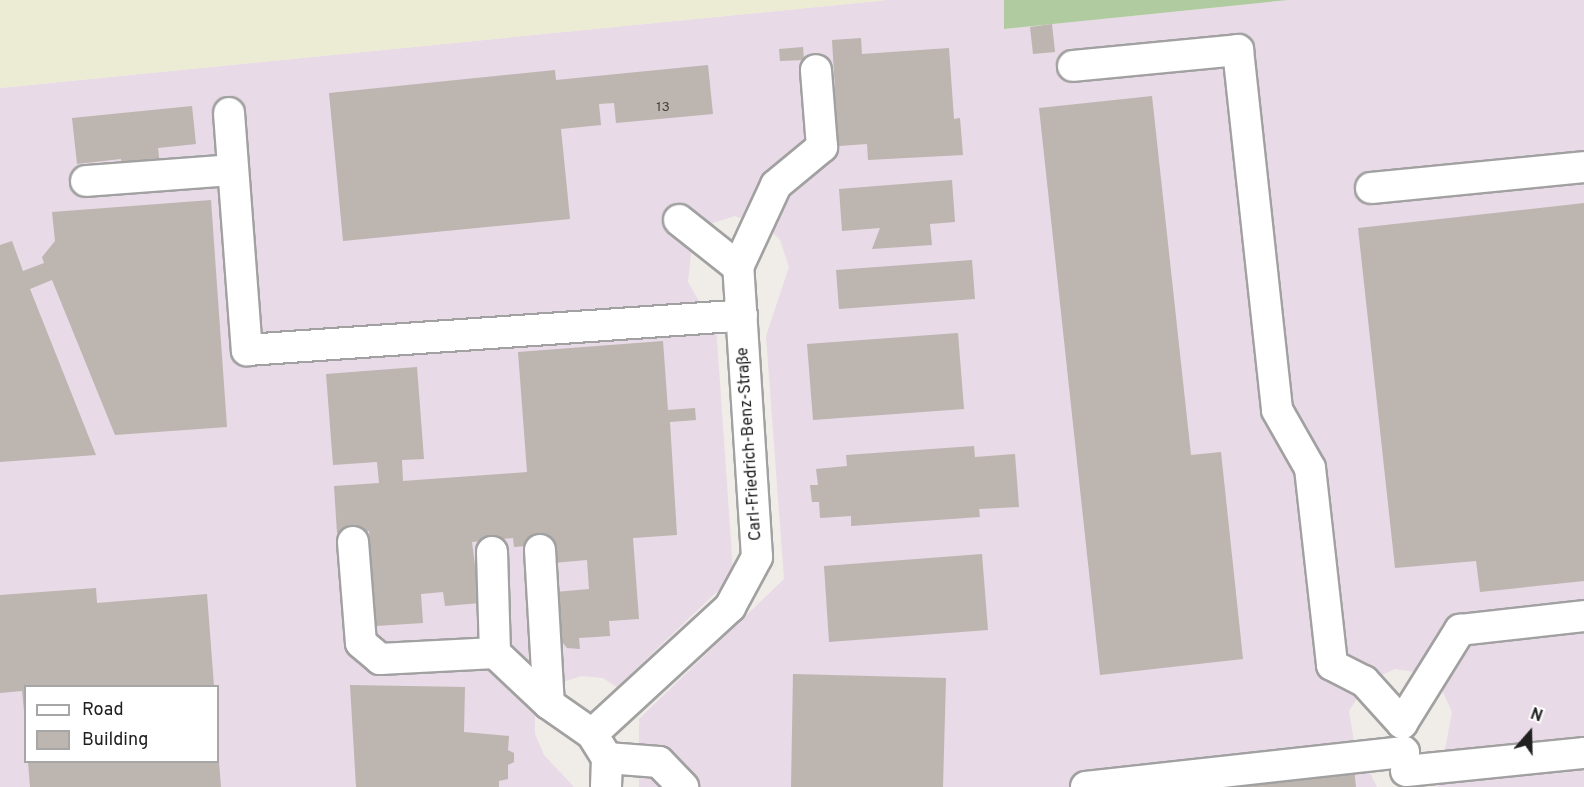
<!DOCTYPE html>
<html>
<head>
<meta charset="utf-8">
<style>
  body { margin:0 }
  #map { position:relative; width:1584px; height:787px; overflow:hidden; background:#f0ece7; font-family:Overpass,sans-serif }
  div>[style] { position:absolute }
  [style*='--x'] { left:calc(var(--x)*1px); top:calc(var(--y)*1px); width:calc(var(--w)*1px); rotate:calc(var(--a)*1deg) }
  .industrial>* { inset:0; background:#e8dae6 }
  .farmland>* { inset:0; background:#ececd5 }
  .forest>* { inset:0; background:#b0cba0 }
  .building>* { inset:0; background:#bdb5b0 }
  .roads { filter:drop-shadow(2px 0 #a1a1a1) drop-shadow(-2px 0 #a1a1a1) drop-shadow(0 2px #a1a1a1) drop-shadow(0 -2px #a1a1a1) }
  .minor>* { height:30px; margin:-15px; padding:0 15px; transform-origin:15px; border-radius:15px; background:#fff }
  span { translate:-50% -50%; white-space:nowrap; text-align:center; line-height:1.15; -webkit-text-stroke:4.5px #fff; paint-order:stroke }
  .number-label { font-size:14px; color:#474544 }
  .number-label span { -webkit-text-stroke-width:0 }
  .street-label { font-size:16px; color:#202020 }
  .legend { position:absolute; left:24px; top:685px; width:195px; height:78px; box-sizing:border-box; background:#fff; border:2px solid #a6a6a6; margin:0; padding:8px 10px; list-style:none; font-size:18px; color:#202020 }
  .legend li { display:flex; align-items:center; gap:12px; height:30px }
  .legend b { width:30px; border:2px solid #a6a6a6 }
  .north { position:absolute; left:1500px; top:703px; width:60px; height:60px; -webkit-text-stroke:4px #fff; paint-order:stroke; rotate:20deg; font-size:16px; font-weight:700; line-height:24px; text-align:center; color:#202020 }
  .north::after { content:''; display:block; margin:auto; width:21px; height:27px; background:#202020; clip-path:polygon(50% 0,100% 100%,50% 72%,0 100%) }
</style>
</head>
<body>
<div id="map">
  <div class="industrial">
    <div style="clip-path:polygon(evenodd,887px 0,1004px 0,1004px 29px,1288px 0,1584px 0,1584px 787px,1438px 787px,1452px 712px,1442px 690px,1422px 673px,1395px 669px,1368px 681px,1349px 711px,1354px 741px,1377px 787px,639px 787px,639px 719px,784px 579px,766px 336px,789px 267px,780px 240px,771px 231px,735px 216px,713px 223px,692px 245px,688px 282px,700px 303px,233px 339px,235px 361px,716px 325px,733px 571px,725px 584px,617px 687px,603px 678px,581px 676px,557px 684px,542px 700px,535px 716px,535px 734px,544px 755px,574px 787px,0 787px,0 88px,887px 0,26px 686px,218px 686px,218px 762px,26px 762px,26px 686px)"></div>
  </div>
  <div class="farmland">
    <div style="clip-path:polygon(0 0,887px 0,0 88px)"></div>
  </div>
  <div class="forest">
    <div style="clip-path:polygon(1004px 0,1288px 0,1004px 29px)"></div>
  </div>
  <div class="building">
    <div style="clip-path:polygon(1052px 24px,1055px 52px,1033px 54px,1030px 27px)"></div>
    <div style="clip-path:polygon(861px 38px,862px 54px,949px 48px,954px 119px,960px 118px,963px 155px,868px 160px,867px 144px,839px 146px,830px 91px,835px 90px,832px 40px)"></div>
    <div style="clip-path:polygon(803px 47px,804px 60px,780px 61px,779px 49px)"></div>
    <div style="clip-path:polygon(708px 65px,713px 114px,616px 123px,614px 103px,599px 104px,601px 125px,561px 129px,570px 219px,343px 241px,329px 93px,555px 70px,556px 80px)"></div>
    <div style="clip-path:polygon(1152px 96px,1191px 455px,1221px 452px,1243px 659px,1100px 675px,1039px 108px)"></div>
    <div style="clip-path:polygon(192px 106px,196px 144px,158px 148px,160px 167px,122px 170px,121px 159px,77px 164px,72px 118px)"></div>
    <div style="clip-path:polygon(952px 180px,955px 222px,930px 224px,932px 245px,872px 249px,880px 228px,842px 231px,839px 189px)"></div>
    <div style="clip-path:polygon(211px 200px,227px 427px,115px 435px,52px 280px,30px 289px,96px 455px,0 462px,0 245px,12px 241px,23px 271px,44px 263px,42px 257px,55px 241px,52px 212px)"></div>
    <div style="clip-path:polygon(1584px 203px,1584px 581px,1480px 592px,1476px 561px,1395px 568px,1358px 228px)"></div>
    <div style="clip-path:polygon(972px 260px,975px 299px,839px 309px,836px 270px)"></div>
    <div style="clip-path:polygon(958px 333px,964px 409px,813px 420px,807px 344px)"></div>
    <div style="clip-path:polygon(663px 341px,668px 410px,695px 408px,696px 420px,670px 422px,677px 535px,633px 538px,639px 619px,609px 621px,610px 636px,579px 638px,580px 649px,567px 648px,559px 638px,555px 592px,589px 589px,587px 560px,553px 563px,551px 544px,514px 547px,513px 538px,472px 542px,480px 603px,445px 606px,443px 592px,421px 594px,423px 623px,376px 626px,369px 531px,337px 533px,334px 486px,379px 483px,377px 462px,333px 465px,326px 374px,417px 367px,424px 459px,402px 460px,403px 481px,527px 472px,518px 352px)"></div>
    <div style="clip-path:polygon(974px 446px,975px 457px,1015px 454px,1019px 507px,979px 509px,980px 517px,851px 526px,851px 516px,820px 518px,819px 502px,812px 502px,810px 485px,818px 485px,816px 469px,847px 466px,846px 455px)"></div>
    <div style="clip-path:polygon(982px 554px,988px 630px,829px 642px,824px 566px)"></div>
    <div style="clip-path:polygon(96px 588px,97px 603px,207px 594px,214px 686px,26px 686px,24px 711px,22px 691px,0 693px,0 595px)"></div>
    <div style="clip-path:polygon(793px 674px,946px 678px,943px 787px,791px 787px)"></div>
    <div style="clip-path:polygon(350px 685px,465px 687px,464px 732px,509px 736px,508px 750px,514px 753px,514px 762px,508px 765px,508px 779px,499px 781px,499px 787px,356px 787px)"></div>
    <div style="clip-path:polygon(28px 762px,219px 762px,221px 787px,30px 787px)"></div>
    <div style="clip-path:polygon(1354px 768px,1356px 787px,1231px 787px,1231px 785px)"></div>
  </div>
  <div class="roads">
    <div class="minor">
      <div style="--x:1073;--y:66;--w:166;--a:-5.5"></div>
      <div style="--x:1238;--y:50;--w:362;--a:83.8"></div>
      <div style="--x:1277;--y:410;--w:67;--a:60.4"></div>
      <div style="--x:1310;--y:468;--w:198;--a:83.6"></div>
      <div style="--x:1332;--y:665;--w:36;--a:27"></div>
      <div style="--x:1364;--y:681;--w:57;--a:47.9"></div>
      <div style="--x:229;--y:113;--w:238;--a:85.7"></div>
      <div style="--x:247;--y:350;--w:496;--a:-4"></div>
      <div style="--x:86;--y:181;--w:147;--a:-4.3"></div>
      <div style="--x:1371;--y:188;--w:214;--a:-5.6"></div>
      <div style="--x:679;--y:220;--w:75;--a:38.5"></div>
      <div style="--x:353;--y:542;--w:101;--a:85.5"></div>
      <div style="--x:361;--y:643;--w:25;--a:40"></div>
      <div style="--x:380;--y:659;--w:115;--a:-3"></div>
      <div style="--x:495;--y:653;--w:74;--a:43.4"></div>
      <div style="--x:549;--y:704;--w:52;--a:34.9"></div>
      <div style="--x:592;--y:734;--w:28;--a:58"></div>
      <div style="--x:607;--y:758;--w:29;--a:92"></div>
      <div style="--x:540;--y:550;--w:154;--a:86.7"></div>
      <div style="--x:492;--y:552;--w:101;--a:88.3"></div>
      <div style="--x:1402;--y:723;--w:110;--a:-58.1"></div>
      <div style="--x:1460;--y:630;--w:125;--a:-6.4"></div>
      <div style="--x:592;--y:734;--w:188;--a:-42.6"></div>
      <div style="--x:730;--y:607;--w:57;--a:-61.6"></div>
      <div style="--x:757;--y:557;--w:291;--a:-93.7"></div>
      <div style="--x:738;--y:267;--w:90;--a:-65.1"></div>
      <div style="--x:776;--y:185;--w:60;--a:-39.6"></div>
      <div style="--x:822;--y:147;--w:77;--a:-94.5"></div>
      <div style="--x:607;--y:758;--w:52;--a:4.4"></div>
      <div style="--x:659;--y:762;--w:35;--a:46"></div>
      <div style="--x:1406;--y:771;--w:179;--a:-5.8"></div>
      <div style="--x:1086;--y:787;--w:320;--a:-6.3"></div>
    </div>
  </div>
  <div class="number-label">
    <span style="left:663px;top:108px">13</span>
  </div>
  <div class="street-label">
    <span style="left:750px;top:444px;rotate:-94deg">Carl-Friedrich-Benz-Straße</span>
  </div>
  <ul class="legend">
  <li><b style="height:8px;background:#fff"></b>Road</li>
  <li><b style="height:16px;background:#bdb5b0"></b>Building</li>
  </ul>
  <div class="north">N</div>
</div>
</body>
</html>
